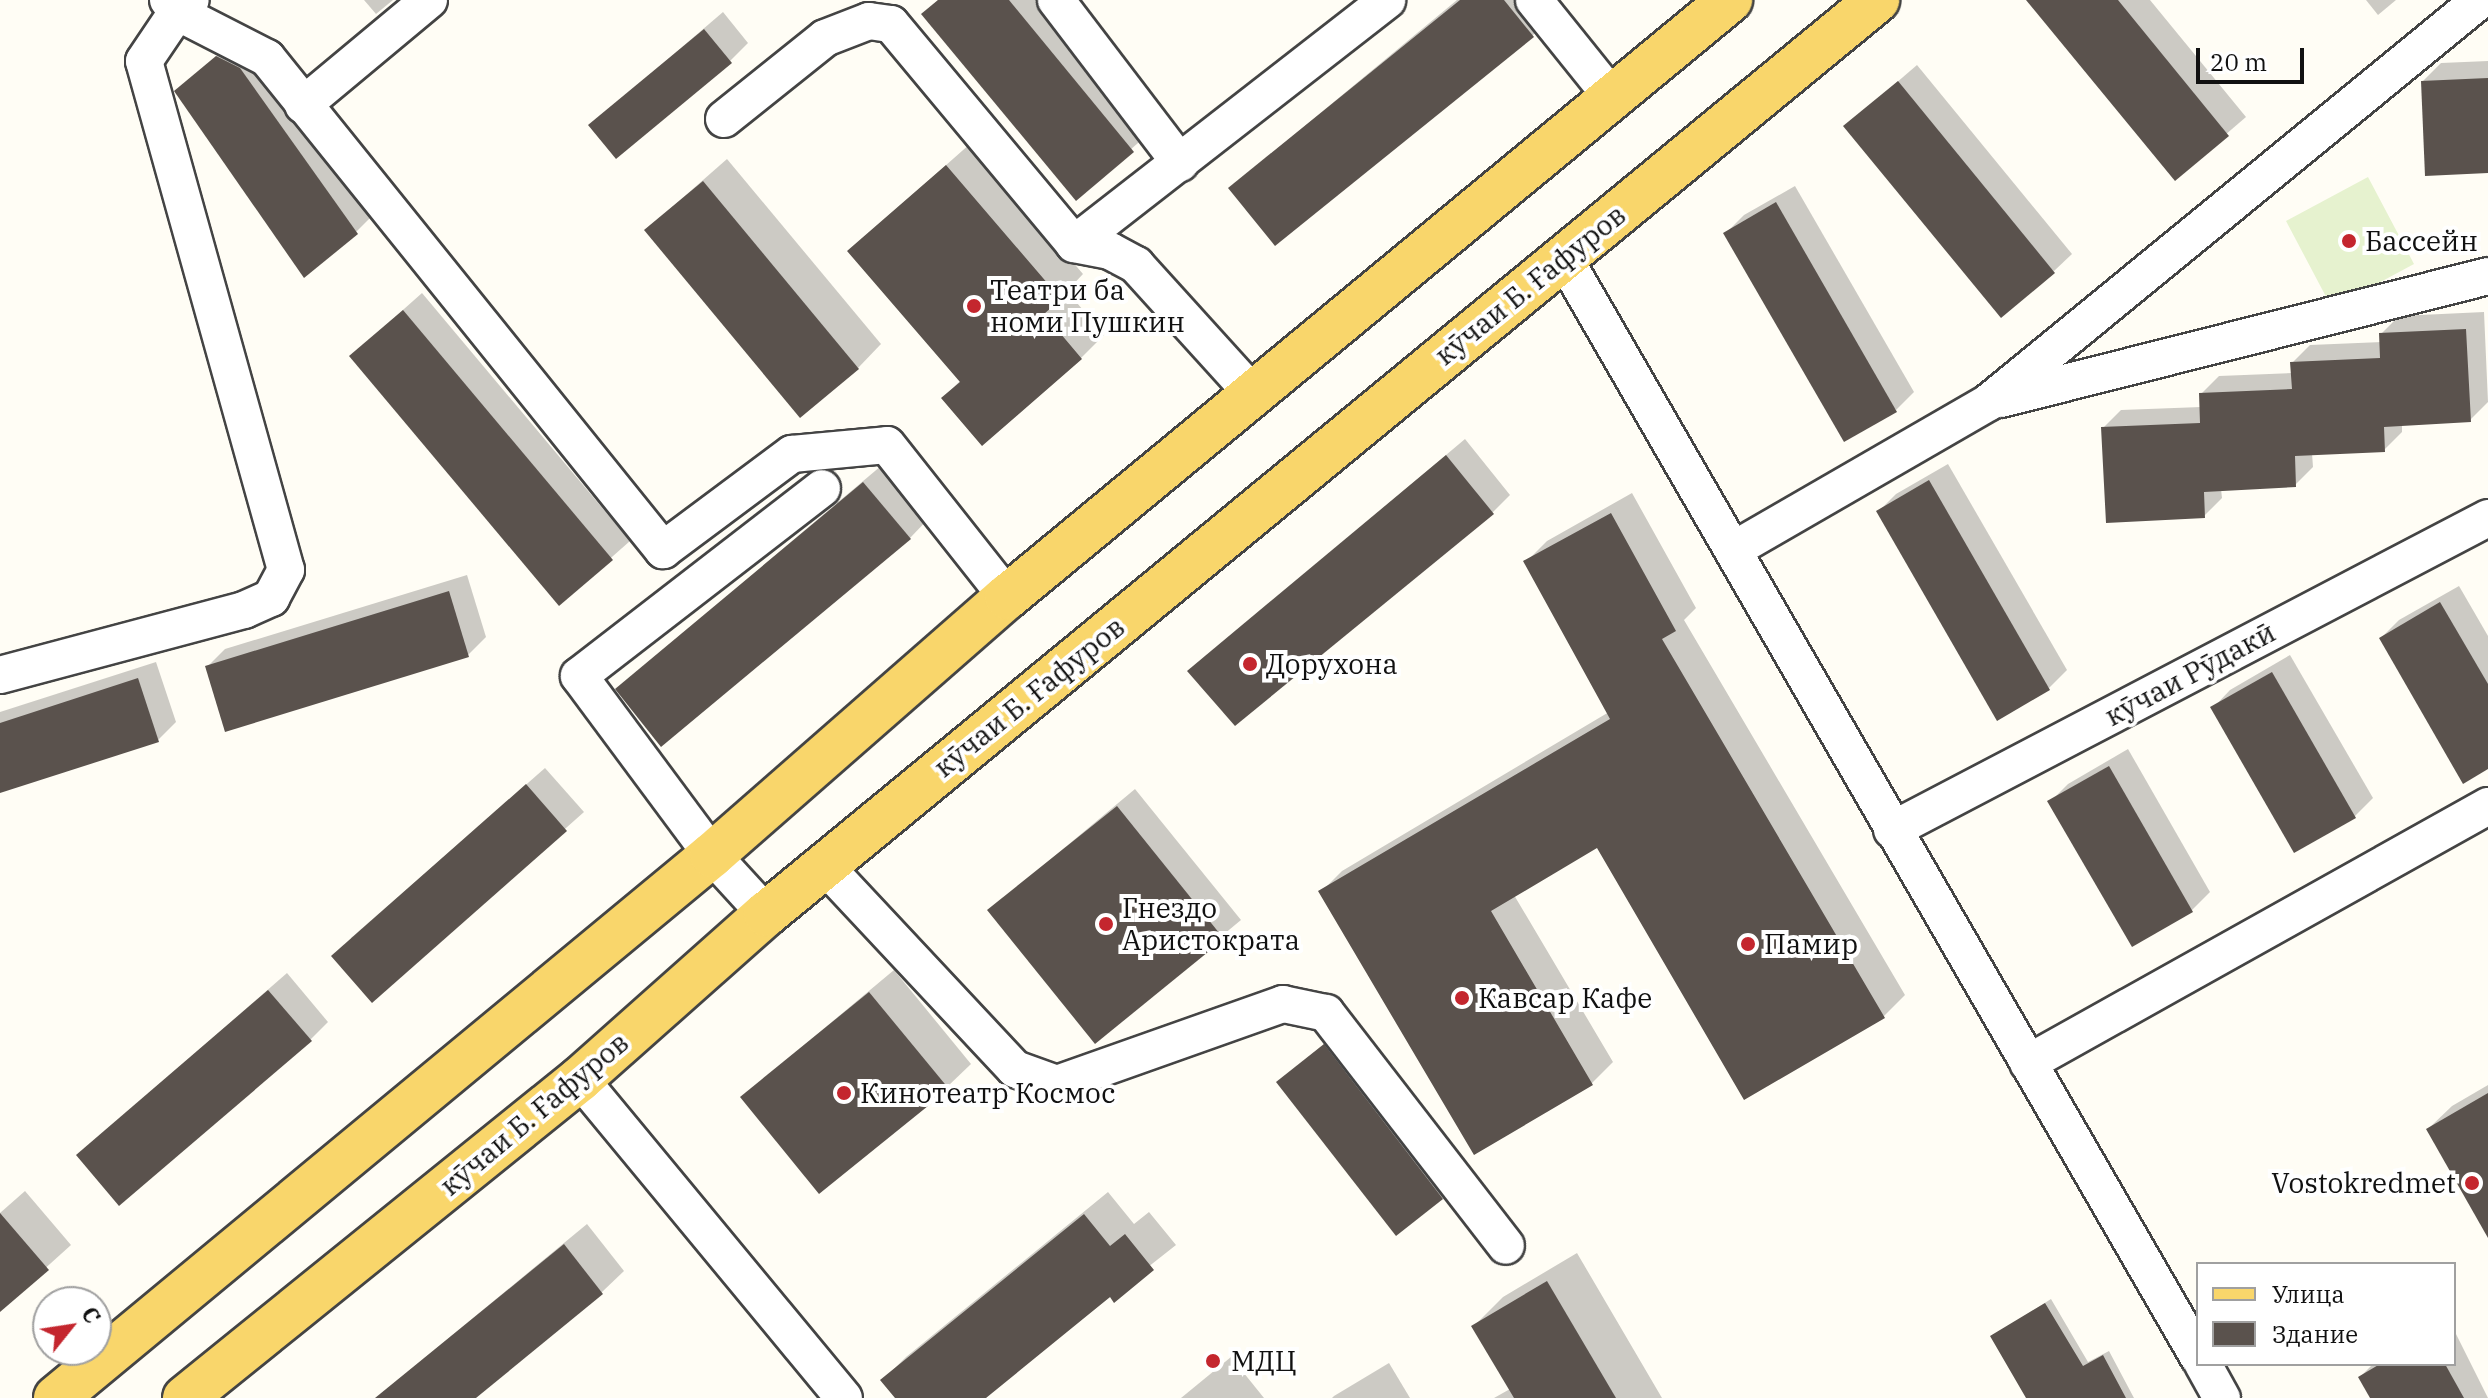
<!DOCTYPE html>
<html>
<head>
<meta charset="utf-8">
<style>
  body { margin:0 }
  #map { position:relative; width:2488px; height:1398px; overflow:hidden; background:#fffdf5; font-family:"IBM Plex Serif",serif }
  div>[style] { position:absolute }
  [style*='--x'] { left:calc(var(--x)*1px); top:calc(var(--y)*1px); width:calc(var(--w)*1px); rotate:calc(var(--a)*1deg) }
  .pitch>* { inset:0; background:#e6f2cf }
  .shadow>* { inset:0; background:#0003 }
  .building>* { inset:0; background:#5a524d }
  .roads { filter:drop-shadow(2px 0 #444) drop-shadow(-2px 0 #444) drop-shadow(0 2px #444) drop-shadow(0 -2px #444) }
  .minor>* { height:36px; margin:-18px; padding:0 18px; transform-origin:18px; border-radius:18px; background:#fff }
  .major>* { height:44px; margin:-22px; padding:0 22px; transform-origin:22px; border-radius:22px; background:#f9d66b }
  .dots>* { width:22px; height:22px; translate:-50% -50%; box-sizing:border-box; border:4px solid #fff; border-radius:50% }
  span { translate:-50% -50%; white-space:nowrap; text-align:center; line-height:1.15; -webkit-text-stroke:8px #fff; paint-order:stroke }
  .poi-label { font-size:28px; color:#111 }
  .left { translate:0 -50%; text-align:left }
  .right { translate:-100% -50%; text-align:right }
  .street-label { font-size:28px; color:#111 }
  .legend { position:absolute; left:2196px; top:1262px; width:260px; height:104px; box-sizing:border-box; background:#fff; border:2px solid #a0a0a0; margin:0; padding:10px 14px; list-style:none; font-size:24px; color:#111 }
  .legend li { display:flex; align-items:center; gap:16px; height:40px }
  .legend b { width:40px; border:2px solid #a0a0a0 }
  .north { position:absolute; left:32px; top:1286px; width:80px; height:80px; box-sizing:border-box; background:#fff; border:2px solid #a0a0a0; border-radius:50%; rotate:60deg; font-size:22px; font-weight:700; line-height:32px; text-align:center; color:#111 }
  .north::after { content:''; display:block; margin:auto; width:28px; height:36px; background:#c4262e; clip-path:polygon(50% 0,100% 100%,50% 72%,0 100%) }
  .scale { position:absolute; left:2196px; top:48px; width:108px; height:36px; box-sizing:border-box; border:4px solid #111; border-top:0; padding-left:10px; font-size:24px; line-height:28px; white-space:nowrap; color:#111; -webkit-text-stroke:6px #fff; paint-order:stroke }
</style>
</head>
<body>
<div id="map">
  <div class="pitch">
    <div style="clip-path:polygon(2368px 177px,2414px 264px,2332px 308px,2286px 221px)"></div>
  </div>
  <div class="shadow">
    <div style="clip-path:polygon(364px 0,393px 0,376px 14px)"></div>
    <div style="clip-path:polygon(938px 0,1052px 0,1156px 127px,1076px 198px,923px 14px)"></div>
    <div style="clip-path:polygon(1457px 0,1546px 0,1556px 12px,1532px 36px,1230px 188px)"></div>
    <div style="clip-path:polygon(2029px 0,2150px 0,2246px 117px,2175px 178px)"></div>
    <div style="clip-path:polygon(2366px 0,2396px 0,2378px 15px)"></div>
    <div style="clip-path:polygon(723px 12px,748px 43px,730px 61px,591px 125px)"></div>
    <div style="clip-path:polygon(236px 39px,374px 214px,356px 232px,177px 91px)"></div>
    <div style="clip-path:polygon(2488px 61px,2488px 171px,2423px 81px,2441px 63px)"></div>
    <div style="clip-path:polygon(1917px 65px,2072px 254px,2054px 271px,1846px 126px)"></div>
    <div style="clip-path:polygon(971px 143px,1083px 274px,1067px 291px,1104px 335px,1081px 358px,943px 398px,961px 380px,849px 251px)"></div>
    <div style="clip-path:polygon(727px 159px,881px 344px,858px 368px,646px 230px)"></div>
    <div style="clip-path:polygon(1795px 186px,1914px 392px,1896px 410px,1726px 233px,1744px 215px)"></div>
    <div style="clip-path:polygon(422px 293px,630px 541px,560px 603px,351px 356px)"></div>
    <div style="clip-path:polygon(2484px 312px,2488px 402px,2470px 420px,2402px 424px,2402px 432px,2384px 450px,2312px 453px,2313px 467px,2295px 485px,2221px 489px,2222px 498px,2204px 516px,2103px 428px,2121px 410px,2201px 407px,2201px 394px,2219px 376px,2293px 373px,2292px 363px,2310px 345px,2382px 342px,2381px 334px,2399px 316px)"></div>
    <div style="clip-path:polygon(1465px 439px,1510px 495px,1493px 512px,1190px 671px)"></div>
    <div style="clip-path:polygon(888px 460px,933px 514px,910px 538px,617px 689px)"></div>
    <div style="clip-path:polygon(1948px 464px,2067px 670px,2049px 688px,1878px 512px,1896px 494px)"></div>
    <div style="clip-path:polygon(1632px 493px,1696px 608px,1684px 620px,1905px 995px,1884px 1016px,1598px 845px,1514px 895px,1613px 1062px,1592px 1083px,1475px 1152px,1321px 892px,1342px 871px,1609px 712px,1526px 562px,1547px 541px)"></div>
    <div style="clip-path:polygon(467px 575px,486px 637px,468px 655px,207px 667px,225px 649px)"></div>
    <div style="clip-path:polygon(2459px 586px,2488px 636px,2488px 767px,2381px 638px,2399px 620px)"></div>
    <div style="clip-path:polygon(2290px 655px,2373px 798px,2355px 816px,2295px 850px,2213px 708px,2230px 690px)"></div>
    <div style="clip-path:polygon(156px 662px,176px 722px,158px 740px,0 791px,0 712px)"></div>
    <div style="clip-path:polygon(2128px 749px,2210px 892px,2192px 910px,2132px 944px,2050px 802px,2068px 784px)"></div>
    <div style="clip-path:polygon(545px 768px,584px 812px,372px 1000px,351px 938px)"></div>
    <div style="clip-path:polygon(1135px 789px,1241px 920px,1095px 1041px,990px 910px)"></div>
    <div style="clip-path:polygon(894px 970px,971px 1064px,947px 1087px,742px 1097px)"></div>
    <div style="clip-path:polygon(287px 973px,328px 1022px,310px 1040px,78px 1155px)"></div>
    <div style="clip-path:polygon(1343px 1028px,1460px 1180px,1442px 1198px,1279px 1082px)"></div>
    <div style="clip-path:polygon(2488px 1085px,2488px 1234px,2428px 1129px,2452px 1106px)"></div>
    <div style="clip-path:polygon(25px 1191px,71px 1245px,0 1309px,0 1213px)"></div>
    <div style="clip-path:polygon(1108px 1192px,1134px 1224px,1149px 1212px,1176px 1245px,982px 1398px,897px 1398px,883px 1380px,906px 1357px)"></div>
    <div style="clip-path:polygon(587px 1224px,624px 1271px,602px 1292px,470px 1398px,376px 1398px)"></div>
    <div style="clip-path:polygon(1577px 1253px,1662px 1398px,1494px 1398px,1510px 1389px,1474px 1326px,1503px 1297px)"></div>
    <div style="clip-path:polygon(2051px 1299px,2088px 1362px,2109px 1351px,2134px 1398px,2027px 1398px,1993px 1336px)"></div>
    <div style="clip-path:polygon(2454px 1330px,2488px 1398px,2372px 1398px,2360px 1377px,2373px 1364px,2454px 1364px)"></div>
    <div style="clip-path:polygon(1231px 1357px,1264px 1398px,1181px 1398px)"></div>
    <div style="clip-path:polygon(1389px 1363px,1410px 1398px,1332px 1398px,1334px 1396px)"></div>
  </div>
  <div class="building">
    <div style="clip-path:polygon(938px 0,1009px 0,1134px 152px,1076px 201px,921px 14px)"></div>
    <div style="clip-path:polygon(1460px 0,1504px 0,1534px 37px,1275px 246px,1228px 188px)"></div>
    <div style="clip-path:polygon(2026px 0,2118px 0,2229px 136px,2175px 181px)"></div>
    <div style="clip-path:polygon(704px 29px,732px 63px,616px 159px,588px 125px)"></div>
    <div style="clip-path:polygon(216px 56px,240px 68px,358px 234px,304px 278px,174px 91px)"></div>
    <div style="clip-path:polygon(2488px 78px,2488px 173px,2425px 176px,2421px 81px)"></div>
    <div style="clip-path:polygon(1898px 81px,2055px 273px,2001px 318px,1843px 126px)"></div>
    <div style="clip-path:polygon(946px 165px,1061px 299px,1044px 314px,1082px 359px,982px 446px,941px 398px,960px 382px,847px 251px)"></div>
    <div style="clip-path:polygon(703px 181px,859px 369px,800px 418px,644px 230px)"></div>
    <div style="clip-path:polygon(1776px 202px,1897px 412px,1844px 442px,1723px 233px)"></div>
    <div style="clip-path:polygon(403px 310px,613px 560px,559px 606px,349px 356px)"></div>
    <div style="clip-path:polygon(2466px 329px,2471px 422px,2384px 427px,2385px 452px,2295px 456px,2296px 487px,2204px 492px,2205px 518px,2106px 523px,2101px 427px,2200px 423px,2199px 393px,2292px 389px,2290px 362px,2380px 358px,2379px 333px)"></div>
    <div style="clip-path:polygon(1446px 455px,1494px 514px,1235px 726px,1187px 671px)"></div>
    <div style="clip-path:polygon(1929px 480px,2050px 690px,1997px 721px,1876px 511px)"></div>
    <div style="clip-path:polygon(863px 482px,911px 539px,661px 747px,615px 689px)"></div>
    <div style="clip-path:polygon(1611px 513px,1676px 631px,1662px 639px,1885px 1018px,1744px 1100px,1597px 848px,1491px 911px,1593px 1085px,1474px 1155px,1318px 891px,1610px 719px,1523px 561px)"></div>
    <div style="clip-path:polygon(449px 591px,469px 657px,225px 732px,205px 666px)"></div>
    <div style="clip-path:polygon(2440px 602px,2488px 684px,2488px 769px,2463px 784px,2379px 638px)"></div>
    <div style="clip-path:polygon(2272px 672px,2356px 818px,2294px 853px,2210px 707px)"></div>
    <div style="clip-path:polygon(138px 678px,159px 742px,0 793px,0 723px)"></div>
    <div style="clip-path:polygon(2109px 766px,2193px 912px,2132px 947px,2047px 801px)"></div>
    <div style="clip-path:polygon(526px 784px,567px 831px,372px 1003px,331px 956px)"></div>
    <div style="clip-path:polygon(1117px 806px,1224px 939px,1095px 1044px,987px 910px)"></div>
    <div style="clip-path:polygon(268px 990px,312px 1041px,119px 1206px,76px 1155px)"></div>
    <div style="clip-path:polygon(869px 992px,949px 1089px,819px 1194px,740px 1097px)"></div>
    <div style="clip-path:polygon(1324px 1044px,1443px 1199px,1396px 1236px,1276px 1082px)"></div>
    <div style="clip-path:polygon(2488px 1093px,2488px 1238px,2426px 1129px)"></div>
    <div style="clip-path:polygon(0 1213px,49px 1270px,0 1312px)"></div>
    <div style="clip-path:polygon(1084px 1214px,1110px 1246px,1125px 1234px,1154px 1270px,1114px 1303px,1110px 1297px,986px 1398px,895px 1398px,880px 1380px)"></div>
    <div style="clip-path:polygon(564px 1244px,603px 1294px,476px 1398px,375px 1398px)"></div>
    <div style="clip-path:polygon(1547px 1281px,1616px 1398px,1514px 1398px,1471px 1326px)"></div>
    <div style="clip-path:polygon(2045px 1303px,2083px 1366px,2103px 1355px,2126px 1398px,2026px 1398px,1990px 1336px)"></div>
    <div style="clip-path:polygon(2380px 1364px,2445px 1364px,2464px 1398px,2370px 1398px,2358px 1377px)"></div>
  </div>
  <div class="roads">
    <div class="minor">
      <div style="--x:168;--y:0;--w:15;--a:53"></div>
      <div style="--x:177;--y:12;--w:101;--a:27.1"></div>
      <div style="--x:267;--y:58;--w:632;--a:51.17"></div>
      <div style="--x:663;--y:550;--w:161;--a:-36.7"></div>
      <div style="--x:792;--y:454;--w:95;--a:-5.4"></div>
      <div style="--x:887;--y:445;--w:194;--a:51.7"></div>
      <div style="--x:1056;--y:0;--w:205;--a:52.7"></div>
      <div style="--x:1534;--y:0;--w:124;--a:51.2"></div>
      <div style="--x:303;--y:105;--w:164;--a:-39.8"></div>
      <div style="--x:724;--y:119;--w:129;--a:-38.7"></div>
      <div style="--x:825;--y:38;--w:47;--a:-21.1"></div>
      <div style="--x:869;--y:21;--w:22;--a:8"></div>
      <div style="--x:891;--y:24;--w:286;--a:50.2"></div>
      <div style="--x:1074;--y:244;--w:37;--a:11"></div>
      <div style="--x:1110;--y:251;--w:30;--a:28"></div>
      <div style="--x:1136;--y:265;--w:174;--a:47.8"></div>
      <div style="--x:1074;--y:244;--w:397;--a:-37.9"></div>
      <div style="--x:1564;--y:258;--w:1268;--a:60"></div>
      <div style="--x:2001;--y:399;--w:502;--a:-14.17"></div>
      <div style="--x:1733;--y:550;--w:296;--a:-30"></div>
      <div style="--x:1989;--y:402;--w:635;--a:-39.31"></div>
      <div style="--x:0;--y:675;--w:253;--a:-14.9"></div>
      <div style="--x:244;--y:610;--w:30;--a:-24"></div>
      <div style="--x:271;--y:598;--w:32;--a:-62"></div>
      <div style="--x:286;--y:570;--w:528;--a:-105.59"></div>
      <div style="--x:144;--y:61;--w:59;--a:-56"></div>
      <div style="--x:177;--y:12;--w:18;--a:-41"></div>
      <div style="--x:1892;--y:830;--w:673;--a:-27.63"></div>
      <div style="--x:825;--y:866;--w:278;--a:46.9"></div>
      <div style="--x:1015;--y:1069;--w:45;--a:19.7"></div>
      <div style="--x:1057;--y:1084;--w:240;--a:-19.5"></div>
      <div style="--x:1283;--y:1004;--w:44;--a:11.8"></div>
      <div style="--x:1326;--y:1013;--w:294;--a:52.3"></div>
      <div style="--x:766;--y:914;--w:80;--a:-132.5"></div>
      <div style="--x:712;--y:855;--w:223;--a:-126.6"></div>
      <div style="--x:579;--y:676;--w:307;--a:-37.7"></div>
      <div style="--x:2028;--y:1063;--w:527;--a:-29.19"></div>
      <div style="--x:580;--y:1079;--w:414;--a:50.4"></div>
      <div style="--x:2203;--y:1364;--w:39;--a:61"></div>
    </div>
    <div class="major">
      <div style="--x:56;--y:1398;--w:852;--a:-39.62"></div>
      <div style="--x:712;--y:855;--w:392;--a:-41.2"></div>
      <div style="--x:1007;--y:597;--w:938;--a:-39.55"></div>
      <div style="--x:185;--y:1398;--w:508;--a:-38.92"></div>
      <div style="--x:580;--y:1079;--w:249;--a:-41.6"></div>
      <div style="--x:766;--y:914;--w:1439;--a:-39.44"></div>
    </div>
  </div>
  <div class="dots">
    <div style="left:2349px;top:241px;background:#c4262e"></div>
    <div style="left:974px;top:306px;background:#c4262e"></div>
    <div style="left:1250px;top:664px;background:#c4262e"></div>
    <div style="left:1106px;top:924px;background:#c4262e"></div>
    <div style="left:1748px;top:944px;background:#c4262e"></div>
    <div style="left:1462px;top:998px;background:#c4262e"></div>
    <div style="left:844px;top:1093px;background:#c4262e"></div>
    <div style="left:2472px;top:1183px;background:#c4262e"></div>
    <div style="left:1213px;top:1361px;background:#c4262e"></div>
  </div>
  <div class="poi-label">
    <span class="left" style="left:2365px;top:241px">Бассейн</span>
    <span class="left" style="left:990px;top:306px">Театри ба<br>номи Пушкин</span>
    <span class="left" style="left:1266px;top:664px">Дорухона</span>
    <span class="left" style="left:1122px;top:924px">Гнездо<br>Аристократа</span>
    <span class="left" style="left:1764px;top:944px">Памир</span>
    <span class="left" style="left:1478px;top:998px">Кавсар Кафе</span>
    <span class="left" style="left:860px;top:1093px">Кинотеатр Космос</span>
    <span class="right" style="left:2456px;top:1183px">Vostokredmet</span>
    <span class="left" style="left:1231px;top:1361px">МДЦ</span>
  </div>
  <div class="street-label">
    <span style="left:1530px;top:285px;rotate:-39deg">кӯчаи Б. Ғафуров</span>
    <span style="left:2190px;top:674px;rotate:-28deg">кӯчаи Рӯдакӣ</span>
    <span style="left:1029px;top:697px;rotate:-39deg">кӯчаи Б. Ғафуров</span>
    <span style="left:534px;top:1114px;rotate:-40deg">кӯчаи Б. Ғафуров</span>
  </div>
  <ul class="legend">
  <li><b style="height:10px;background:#f9d66b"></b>Улица</li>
  <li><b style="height:22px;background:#5a524d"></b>Здание</li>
  </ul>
  <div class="north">С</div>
  <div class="scale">20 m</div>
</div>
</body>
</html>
